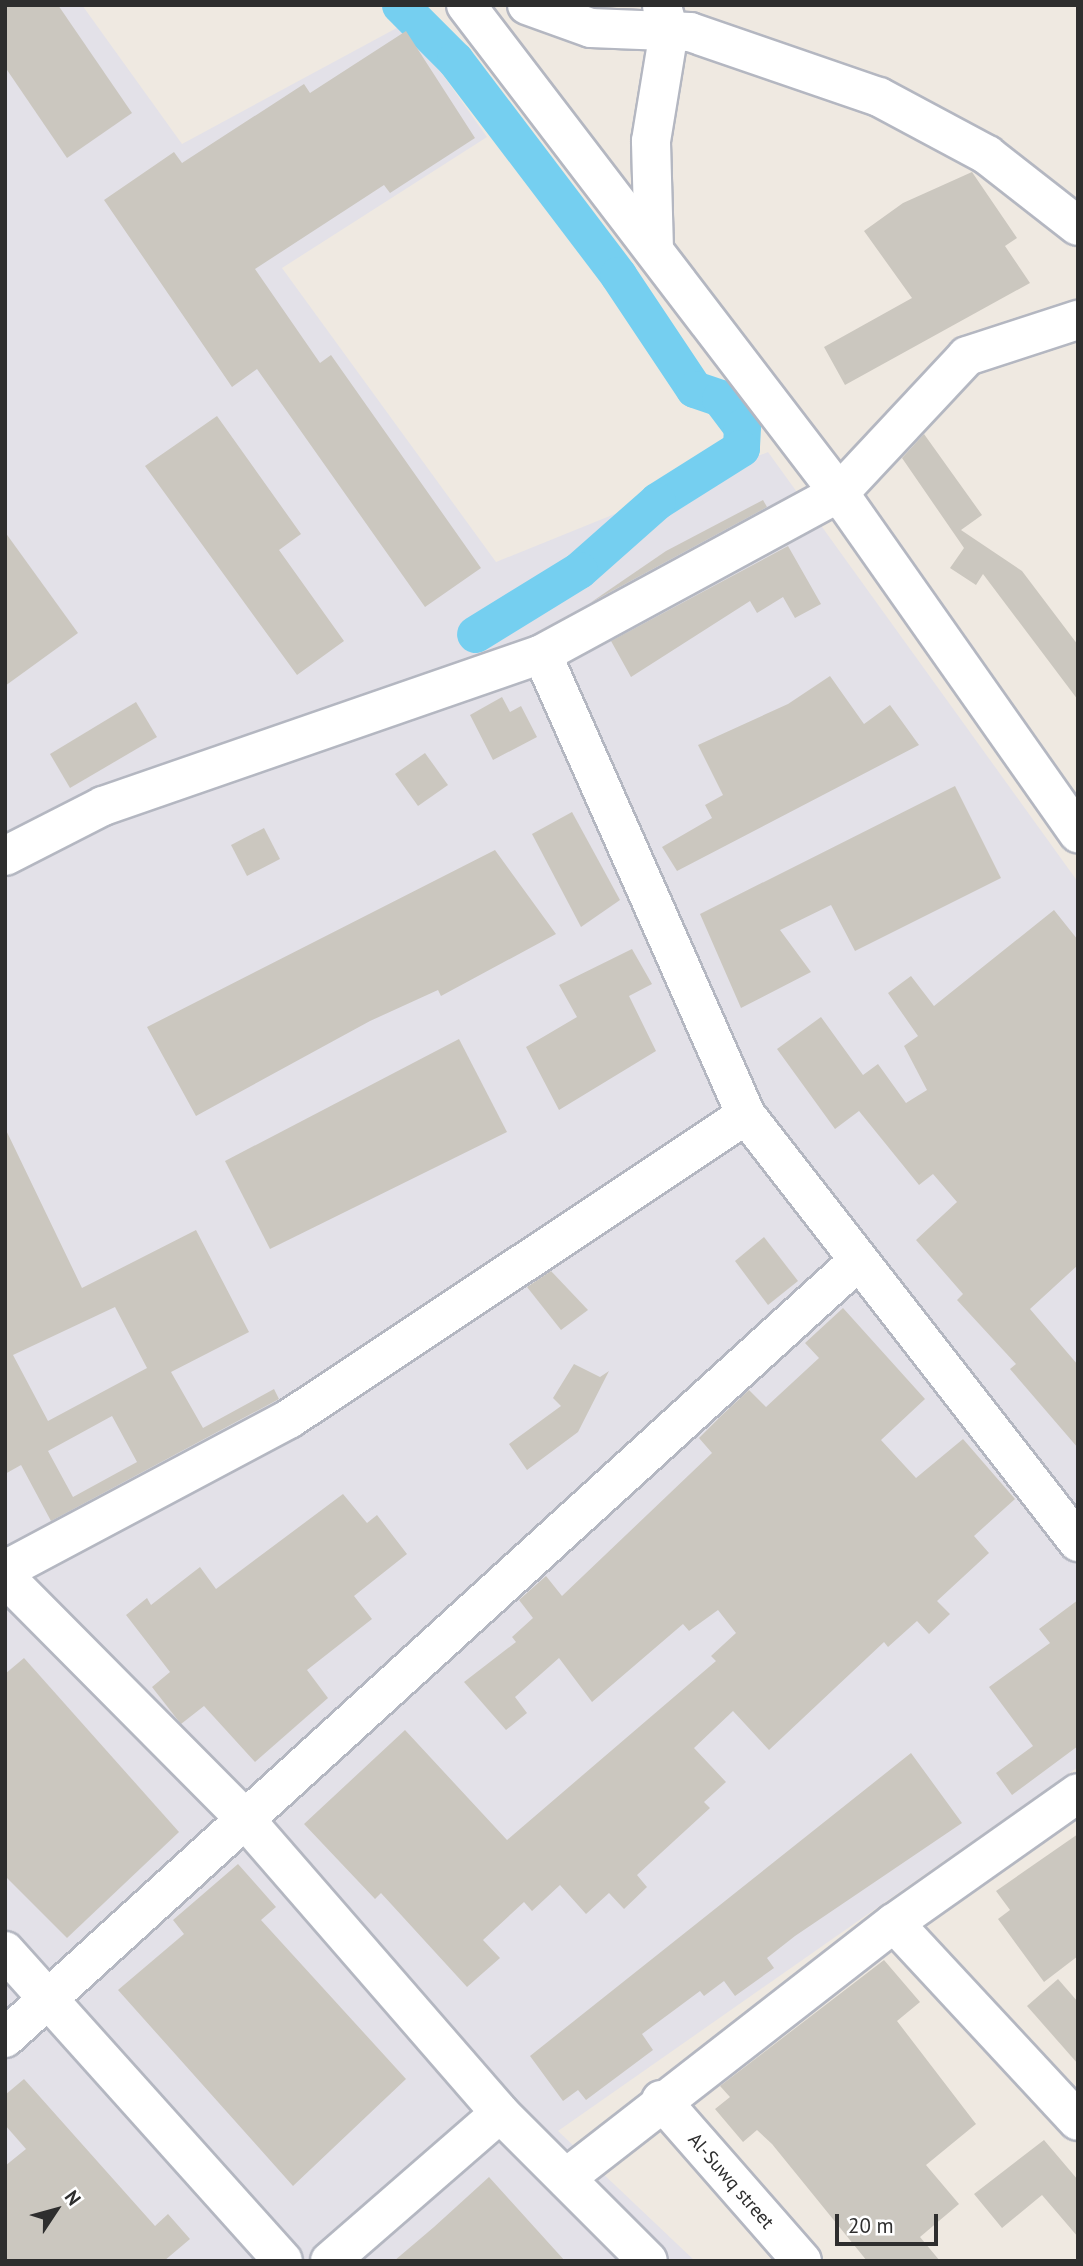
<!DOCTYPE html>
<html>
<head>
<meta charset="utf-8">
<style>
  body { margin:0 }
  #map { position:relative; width:1083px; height:2266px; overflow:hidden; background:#efe9e1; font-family:"PT Sans",sans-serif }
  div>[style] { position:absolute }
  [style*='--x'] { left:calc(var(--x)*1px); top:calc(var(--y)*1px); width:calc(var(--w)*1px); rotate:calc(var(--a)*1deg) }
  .industrial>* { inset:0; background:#e3e1e8 }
  .canal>* { height:37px; margin:-18.5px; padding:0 18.5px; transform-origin:18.5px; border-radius:18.5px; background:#75cff0 }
  .building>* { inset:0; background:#cbc7bf }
  .roads { filter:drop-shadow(2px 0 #b4b7c1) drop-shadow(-2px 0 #b4b7c1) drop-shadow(0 2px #b4b7c1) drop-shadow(0 -2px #b4b7c1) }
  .minor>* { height:38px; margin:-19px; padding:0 19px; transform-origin:19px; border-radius:19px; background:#fff }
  span { translate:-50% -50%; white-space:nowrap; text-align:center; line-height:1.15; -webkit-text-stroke:6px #fff; paint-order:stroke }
  .street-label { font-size:19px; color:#2e2e2e }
  .frame { position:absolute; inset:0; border:7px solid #2e2e2e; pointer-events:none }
  .north { position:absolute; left:21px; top:2175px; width:70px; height:70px; -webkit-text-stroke:5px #fff; paint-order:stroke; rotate:54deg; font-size:19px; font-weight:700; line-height:28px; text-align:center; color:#2e2e2e }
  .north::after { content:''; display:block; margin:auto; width:24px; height:32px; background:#2e2e2e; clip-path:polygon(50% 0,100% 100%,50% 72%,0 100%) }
  .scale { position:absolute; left:835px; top:2214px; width:103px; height:32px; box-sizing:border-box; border:4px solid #2e2e2e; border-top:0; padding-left:9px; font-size:21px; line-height:24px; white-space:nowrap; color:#2e2e2e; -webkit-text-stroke:5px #fff; paint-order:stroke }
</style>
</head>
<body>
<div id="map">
  <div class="industrial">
    <div style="clip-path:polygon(5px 5px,82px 5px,182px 144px,406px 23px,487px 137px,282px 268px,496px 562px,768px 452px,1078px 882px,1078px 1767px,558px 2131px,695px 2261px,5px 2261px)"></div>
  </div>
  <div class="canal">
    <div style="--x:400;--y:5;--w:78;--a:45"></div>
    <div style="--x:455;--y:60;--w:270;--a:52.8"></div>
    <div style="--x:618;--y:275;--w:137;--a:56.3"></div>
    <div style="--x:694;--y:389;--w:28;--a:19"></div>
    <div style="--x:720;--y:398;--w:36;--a:53"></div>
    <div style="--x:742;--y:427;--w:21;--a:93"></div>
    <div style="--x:741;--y:448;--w:99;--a:147.8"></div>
    <div style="--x:657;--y:501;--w:104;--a:138.5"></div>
    <div style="--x:579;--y:570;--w:122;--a:148.4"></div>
  </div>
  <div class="building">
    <div style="clip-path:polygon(5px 5px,58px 5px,132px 113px,67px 158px,5px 67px)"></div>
    <div style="clip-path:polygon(406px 31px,475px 138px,390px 193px,384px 185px,255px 269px,320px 363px,331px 355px,481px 568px,425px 607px,257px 369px,232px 387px,104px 200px,174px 152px,182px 163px,304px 84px,310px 93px)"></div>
    <div style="clip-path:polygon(972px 172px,1017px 238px,1005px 246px,1030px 283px,845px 385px,824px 347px,912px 298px,864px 231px,903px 203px)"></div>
    <div style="clip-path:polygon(217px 416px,301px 534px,279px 550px,344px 641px,297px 675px,145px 466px)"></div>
    <div style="clip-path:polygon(924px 434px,982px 515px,961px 530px,1022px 571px,1078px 645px,1078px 700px,983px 574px,976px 585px,950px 568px,964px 548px,902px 458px)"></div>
    <div style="clip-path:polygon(763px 500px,767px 507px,590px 603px,666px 551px)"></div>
    <div style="clip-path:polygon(5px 532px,78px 633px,5px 686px)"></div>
    <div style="clip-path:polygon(788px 546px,821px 604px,795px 618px,783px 597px,757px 613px,750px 601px,631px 677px,611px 641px)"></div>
    <div style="clip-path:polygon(830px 676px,864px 724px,890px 705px,919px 745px,677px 871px,662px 847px,712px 818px,705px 805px,723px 795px,698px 745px,788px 704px)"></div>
    <div style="clip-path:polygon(502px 697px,510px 712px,521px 706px,537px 737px,493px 760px,470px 715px)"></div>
    <div style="clip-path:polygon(136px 702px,157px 737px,70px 788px,50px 754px)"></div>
    <div style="clip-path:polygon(425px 753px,448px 785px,418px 806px,395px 774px)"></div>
    <div style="clip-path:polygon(955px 786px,1001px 878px,855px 951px,831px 905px,780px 930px,811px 972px,741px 1008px,700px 914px)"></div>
    <div style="clip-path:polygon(572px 812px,620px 900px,581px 927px,532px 834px)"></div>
    <div style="clip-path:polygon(264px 828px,280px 859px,247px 876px,231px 845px)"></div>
    <div style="clip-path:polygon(495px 850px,556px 934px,441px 996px,438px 990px,370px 1021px,196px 1116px,147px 1027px)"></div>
    <div style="clip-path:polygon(1054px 910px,1078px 940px,1078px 1265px,1030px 1309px,1078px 1365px,1078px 1448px,1010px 1369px,1016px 1364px,957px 1300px,963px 1294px,916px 1240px,957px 1202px,933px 1174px,919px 1185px,859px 1111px,835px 1129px,777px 1049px,821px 1017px,863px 1075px,878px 1064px,906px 1103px,927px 1090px,904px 1046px,918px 1036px,888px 993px,911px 976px,934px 1006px)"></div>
    <div style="clip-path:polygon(632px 949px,652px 984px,629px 996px,656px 1051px,559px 1110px,526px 1047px,577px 1017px,559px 985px)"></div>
    <div style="clip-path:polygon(459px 1039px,507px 1132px,270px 1249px,225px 1161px)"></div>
    <div style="clip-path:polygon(evenodd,5px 1128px,82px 1288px,196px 1230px,249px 1332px,171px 1372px,203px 1428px,274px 1389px,279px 1399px,51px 1521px,21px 1465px,5px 1474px,5px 1128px,115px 1307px,147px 1368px,48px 1421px,13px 1355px,115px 1307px,5px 1128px,112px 1416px,137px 1462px,73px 1497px,48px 1451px,112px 1416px)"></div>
    <div style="clip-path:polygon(764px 1237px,798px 1281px,768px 1305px,735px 1261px)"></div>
    <div style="clip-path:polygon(551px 1271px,588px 1310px,561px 1330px,527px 1287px)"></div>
    <div style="clip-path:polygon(843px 1308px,925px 1399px,881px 1440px,916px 1478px,963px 1439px,1015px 1499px,974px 1536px,989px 1553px,937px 1601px,950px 1614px,929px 1634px,917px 1621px,888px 1647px,884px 1642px,769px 1750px,733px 1711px,694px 1748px,726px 1782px,704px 1802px,710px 1808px,637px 1875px,647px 1887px,624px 1909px,609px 1893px,586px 1914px,560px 1885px,532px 1911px,524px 1902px,483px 1940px,500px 1958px,467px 1987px,381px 1893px,375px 1899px,304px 1824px,405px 1730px,507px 1840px,716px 1661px,711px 1656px,736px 1633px,718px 1610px,689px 1631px,683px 1624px,592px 1702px,559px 1658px,515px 1697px,527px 1713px,506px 1730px,464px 1682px,516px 1642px,512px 1637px,533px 1618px,519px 1600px,546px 1576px,562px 1596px,712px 1453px,699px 1438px,723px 1414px,749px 1390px,766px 1407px,819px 1358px,805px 1343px)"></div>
    <div style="clip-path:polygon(574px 1364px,600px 1377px,609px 1371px,578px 1432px,527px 1470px,509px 1444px,561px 1406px,553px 1398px)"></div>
    <div style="clip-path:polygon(343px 1494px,367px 1523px,377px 1515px,407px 1554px,354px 1596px,372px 1619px,307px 1670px,328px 1698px,255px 1762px,204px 1706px,181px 1724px,177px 1719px,152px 1687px,170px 1672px,126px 1615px,147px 1598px,151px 1605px,200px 1567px,216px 1589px)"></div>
    <div style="clip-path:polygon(1078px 1600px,1078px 1746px,1012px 1795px,996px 1773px,1033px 1746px,989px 1687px,1050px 1643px,1039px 1629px)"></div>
    <div style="clip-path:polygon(24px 1658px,179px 1832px,67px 1938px,5px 1876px,5px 1674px)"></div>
    <div style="clip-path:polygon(911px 1753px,962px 1823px,795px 1936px,767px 1958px,774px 1968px,735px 1996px,724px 1981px,704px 1996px,700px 1991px,642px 2034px,653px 2050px,586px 2100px,578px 2090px,563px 2101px,530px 2056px)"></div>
    <div style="clip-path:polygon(1078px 1834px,1078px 1956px,1044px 1982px,998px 1919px,1010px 1910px,996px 1891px)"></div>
    <div style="clip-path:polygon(238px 1864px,276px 1907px,261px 1920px,406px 2079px,293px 2186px,118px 1990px,184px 1934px,173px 1920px)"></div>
    <div style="clip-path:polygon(884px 1960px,920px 2002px,897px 2021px,976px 2124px,926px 2165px,959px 2204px,920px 2237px,940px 2261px,867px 2261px,772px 2144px,757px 2130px,743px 2142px,715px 2109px,730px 2097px,720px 2086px)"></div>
    <div style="clip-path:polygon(1058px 1979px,1078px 2002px,1078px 2064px,1027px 2006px)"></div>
    <div style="clip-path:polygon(24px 2079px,155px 2226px,168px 2214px,190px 2239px,164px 2261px,5px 2261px,5px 2166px,26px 2149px,5px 2125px,5px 2095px)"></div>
    <div style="clip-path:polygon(1044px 2140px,1078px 2180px,1078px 2237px,1042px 2195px,1002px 2228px,974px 2194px)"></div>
    <div style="clip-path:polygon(489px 2177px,565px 2261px,394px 2261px,434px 2227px)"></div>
  </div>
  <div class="roads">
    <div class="minor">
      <div style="--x:466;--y:5;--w:614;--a:52.61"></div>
      <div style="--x:839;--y:493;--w:187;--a:-46.9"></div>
      <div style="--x:967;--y:356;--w:117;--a:-18"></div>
      <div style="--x:527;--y:5;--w:68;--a:19.8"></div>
      <div style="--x:591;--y:28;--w:99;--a:2.3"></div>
      <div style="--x:690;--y:32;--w:200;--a:19"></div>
      <div style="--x:879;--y:97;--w:123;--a:28.2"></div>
      <div style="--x:987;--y:155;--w:115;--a:38"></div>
      <div style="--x:654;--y:250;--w:109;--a:-91.6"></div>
      <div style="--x:651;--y:141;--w:111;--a:-80.7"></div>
      <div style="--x:669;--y:31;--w:25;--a:-106"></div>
      <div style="--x:542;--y:654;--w:504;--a:66.13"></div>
      <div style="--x:5;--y:856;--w:110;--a:-27"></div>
      <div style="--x:103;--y:806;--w:465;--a:-19.1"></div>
      <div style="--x:542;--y:654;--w:338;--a:-28.5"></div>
      <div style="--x:839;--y:493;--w:416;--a:54.9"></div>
      <div style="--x:5;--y:1570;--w:322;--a:-28"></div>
      <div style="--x:289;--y:1419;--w:549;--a:-33.63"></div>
      <div style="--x:746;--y:1115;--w:541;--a:52.13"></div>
      <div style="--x:5;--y:1577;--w:338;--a:45.2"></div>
      <div style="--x:243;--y:1817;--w:392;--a:49"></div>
      <div style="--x:500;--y:2113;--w:209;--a:45"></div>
      <div style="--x:894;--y:1923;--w:270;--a:47.1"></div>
      <div style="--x:5;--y:1951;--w:416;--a:48.1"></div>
      <div style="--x:5;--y:2038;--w:1152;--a:-42.33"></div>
      <div style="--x:661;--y:2100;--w:214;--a:48.8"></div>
      <div style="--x:566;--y:2178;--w:415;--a:-37.9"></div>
      <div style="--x:894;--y:1923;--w:225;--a:-35.2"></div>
      <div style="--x:330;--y:2261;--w:225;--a:-41"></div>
    </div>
  </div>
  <div class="street-label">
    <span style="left:731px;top:2181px;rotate:49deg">Al-Suwq street</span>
  </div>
  <div class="frame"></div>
  <div class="north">N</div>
  <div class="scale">20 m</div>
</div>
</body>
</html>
